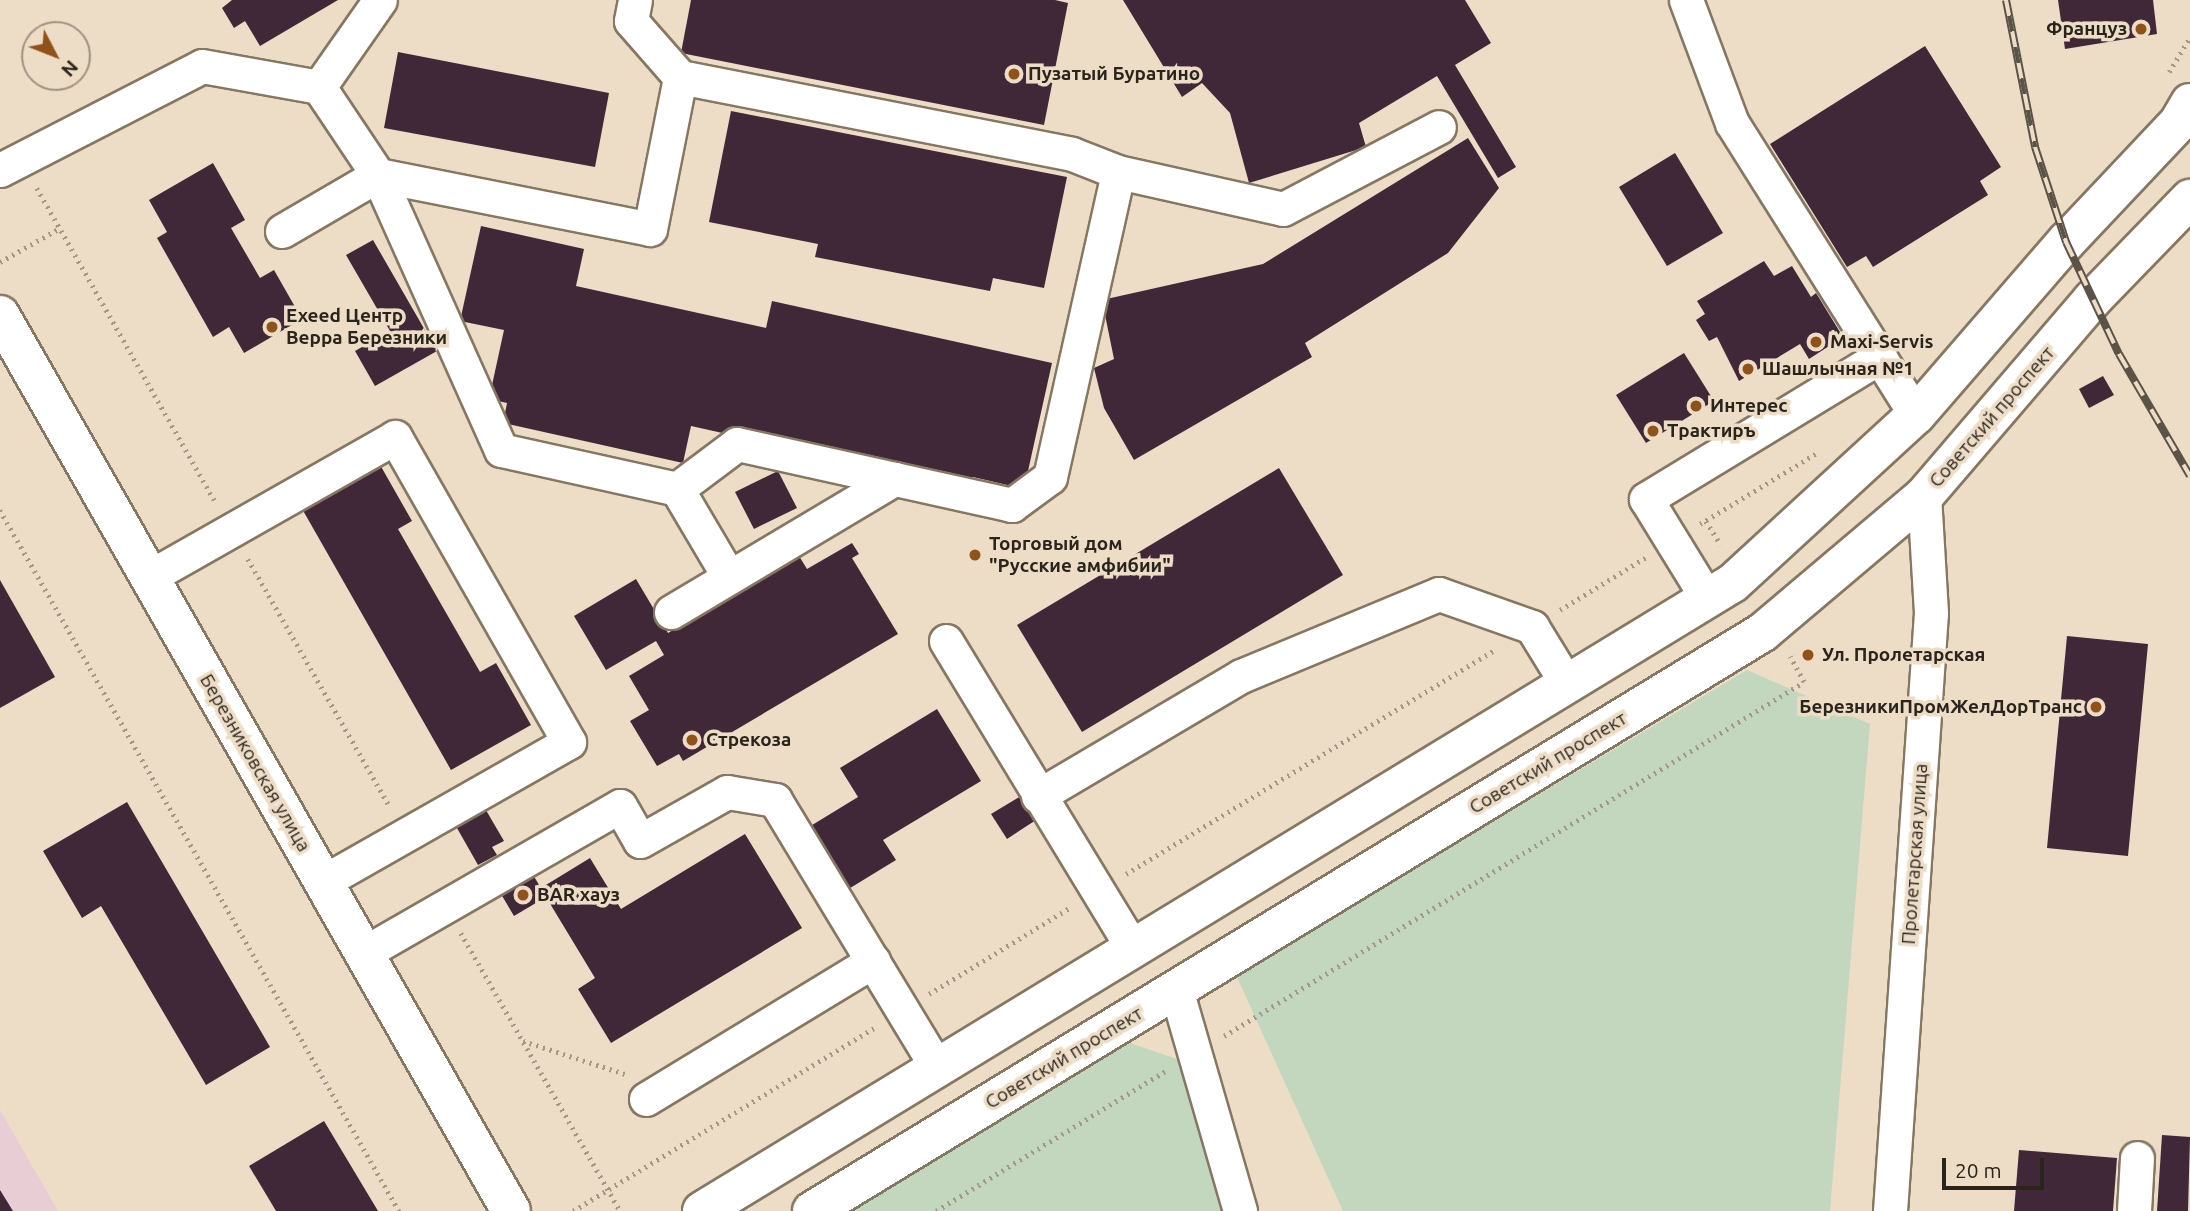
<!DOCTYPE html>
<html>
<head>
<meta charset="utf-8">
<style>
  body { margin:0 }
  #map { position:relative; width:2190px; height:1211px; overflow:hidden; background:#edddc6; font-family:Ubuntu,sans-serif }
  div>[style] { position:absolute }
  [style*='--x'] { left:calc(var(--x)*1px); top:calc(var(--y)*1px); width:calc(var(--w)*1px); rotate:calc(var(--a)*1deg) }
  .industrial>* { inset:0; background:#e8ced4 }
  .green>* { inset:0; background:#c3d7bf }
  .building>* { inset:0; background:#402838 }
  .path>* { height:4.5px; margin-top:-2.25px; transform-origin:0; background:repeating-linear-gradient(90deg,#a39785 0 2px,transparent 0 7px) }
  .roads { filter:drop-shadow(2px 0 #857762) drop-shadow(-2px 0 #857762) drop-shadow(0 2px #857762) drop-shadow(0 -2px #857762) }
  .minor>* { height:33px; margin:-16.5px; padding:0 16.5px; transform-origin:16.5px; border-radius:16.5px; background:#fff }
  .major>* { height:38px; margin:-19px; padding:0 19px; transform-origin:19px; border-radius:19px; background:#fff }
  .rail>* { height:8px; margin-top:-4px; transform-origin:0; background:repeating-linear-gradient(90deg,#edddc6 0 16px,#5b5347 0 32px); box-sizing:border-box; border-block:2px solid #5b5347 }
  .dots>* { width:19px; height:19px; translate:-50% -50%; box-sizing:border-box; border:4px solid #edddc6; border-radius:50% }
  span { translate:-50% -50%; white-space:nowrap; text-align:center; line-height:1.15; -webkit-text-stroke:7px #edddc6; paint-order:stroke }
  .poi-label { font-size:19px; color:#2a251c; font-weight:700 }
  .right { translate:-100% -50%; text-align:right }
  .left { translate:0 -50%; text-align:left }
  .street-label { font-size:19px; color:#2a251c }
  .north { position:absolute; left:21px; top:21px; width:70px; height:70px; box-sizing:border-box; background:#edddc6; border:2px solid #9f9382; border-radius:50%; rotate:132deg; font-size:19px; font-weight:700; line-height:28px; text-align:center; color:#2a251c }
  .north::after { content:''; display:block; margin:auto; width:24px; height:32px; background:#91511a; clip-path:polygon(50% 0,100% 100%,50% 72%,0 100%) }
  .scale { position:absolute; left:1942px; top:1158px; width:102px; height:32px; box-sizing:border-box; border:4px solid #2a251c; border-top:0; padding-left:9px; font-size:21px; line-height:24px; white-space:nowrap; color:#2a251c; -webkit-text-stroke:5px #edddc6; paint-order:stroke }
</style>
</head>
<body>
<div id="map">
  <div class="industrial">
    <div style="clip-path:polygon(0 1110px,58px 1211px,0 1211px)"></div>
  </div>
  <div class="green">
    <div style="clip-path:polygon(1747px 670px,1870px 724px,1830px 1211px,1343px 1211px,1236px 975px)"></div>
    <div style="clip-path:polygon(1127px 1042px,1180px 1060px,1222px 1211px,850px 1211px)"></div>
  </div>
  <div class="building">
    <div style="clip-path:polygon(232px 0,338px 0,260px 46px,245px 21px,234px 28px,222px 8px)"></div>
    <div style="clip-path:polygon(691px 0,1055px 0,1068px 3px,1044px 125px,681px 53px)"></div>
    <div style="clip-path:polygon(1123px 0,1465px 0,1491px 43px,1455px 65px,1516px 167px,1498px 178px,1437px 76px,1359px 123px,1366px 147px,1249px 183px,1230px 113px,1202px 83px,1182px 97px)"></div>
    <div style="clip-path:polygon(2058px 0,2153px 0,2157px 34px,2065px 49px)"></div>
    <div style="clip-path:polygon(1925px 46px,2001px 167px,1980px 181px,1988px 195px,1873px 267px,1866px 256px,1847px 267px,1770px 144px)"></div>
    <div style="clip-path:polygon(398px 52px,609px 93px,595px 167px,384px 128px)"></div>
    <div style="clip-path:polygon(731px 111px,1067px 177px,1044px 288px,993px 278px,990px 291px,815px 257px,818px 244px,709px 222px)"></div>
    <div style="clip-path:polygon(1468px 138px,1499px 188px,1448px 253px,1305px 343px,1312px 357px,1134px 460px,1104px 408px,1094px 368px,1114px 359px,1102px 300px,1263px 264px)"></div>
    <div style="clip-path:polygon(1675px 153px,1723px 233px,1667px 266px,1619px 187px)"></div>
    <div style="clip-path:polygon(213px 163px,245px 220px,231px 228px,260px 278px,274px 270px,302px 319px,244px 353px,229px 327px,213px 337px,157px 238px,167px 232px,149px 200px)"></div>
    <div style="clip-path:polygon(481px 226px,584px 249px,576px 286px,766px 328px,772px 301px,1052px 363px,1024px 489px,973px 477px,970px 488px,691px 426px,683px 463px,503px 423px,507px 403px,489px 399px,504px 330px,460px 321px)"></div>
    <div style="clip-path:polygon(373px 240px,437px 351px,375px 386px,355px 351px,390px 331px,346px 255px)"></div>
    <div style="clip-path:polygon(1764px 261px,1774px 276px,1792px 266px,1811px 297px,1816px 293px,1843px 337px,1809px 359px,1800px 344px,1739px 381px,1717px 337px,1709px 341px,1696px 320px,1705px 314px,1697px 301px)"></div>
    <div style="clip-path:polygon(1684px 353px,1714px 401px,1646px 443px,1616px 395px)"></div>
    <div style="clip-path:polygon(2103px 376px,2114px 395px,2089px 408px,2079px 389px)"></div>
    <div style="clip-path:polygon(379px 463px,412px 521px,398px 529px,480px 672px,496px 663px,531px 725px,451px 770px,301px 507px)"></div>
    <div style="clip-path:polygon(1279px 468px,1343px 575px,1082px 732px,1017px 625px)"></div>
    <div style="clip-path:polygon(778px 471px,797px 508px,754px 529px,735px 492px)"></div>
    <div style="clip-path:polygon(852px 543px,859px 554px,852px 558px,898px 634px,683px 761px,679px 754px,657px 766px,630px 721px,649px 710px,629px 676px,664px 655px,656px 641px,606px 670px,574px 616px,636px 579px,668px 633px,799px 556px,807px 569px)"></div>
    <div style="clip-path:polygon(0 580px,55px 677px,0 708px)"></div>
    <div style="clip-path:polygon(2067px 636px,2148px 644px,2128px 856px,2047px 848px)"></div>
    <div style="clip-path:polygon(937px 709px,981px 781px,883px 840px,896px 860px,842px 893px,804px 830px,858px 797px,840px 768px)"></div>
    <div style="clip-path:polygon(1021px 796px,1036px 820px,1007px 839px,991px 814px)"></div>
    <div style="clip-path:polygon(127px 802px,270px 1047px,206px 1085px,101px 906px,82px 918px,43px 851px)"></div>
    <div style="clip-path:polygon(483px 805px,504px 841px,492px 847px,497px 855px,478px 865px,453px 821px)"></div>
    <div style="clip-path:polygon(745px 834px,802px 928px,611px 1043px,578px 989px,595px 978px,546px 897px,514px 916px,498px 889px,530px 870px,541px 888px,590px 858px,621px 909px)"></div>
    <div style="clip-path:polygon(324px 1121px,378px 1211px,276px 1211px,249px 1166px)"></div>
    <div style="clip-path:polygon(2162px 1135px,2190px 1137px,2188px 1211px,2157px 1211px)"></div>
    <div style="clip-path:polygon(2019px 1150px,2117px 1158px,2113px 1211px,2014px 1211px)"></div>
    <div style="clip-path:polygon(0 1190px,13px 1211px,0 1211px)"></div>
  </div>
  <div class="path">
    <div style="--x:2169;--y:72;--w:41;--a:-59"></div>
    <div style="--x:37;--y:188;--w:362;--a:60.4"></div>
    <div style="--x:0;--y:262;--w:69;--a:-29.5"></div>
    <div style="--x:0;--y:510;--w:807;--a:60.35"></div>
    <div style="--x:1706;--y:521;--w:28;--a:58"></div>
    <div style="--x:1700;--y:524;--w:135;--a:-31.3"></div>
    <div style="--x:248;--y:559;--w:286;--a:60.2"></div>
    <div style="--x:1560;--y:610;--w:100;--a:-31.5"></div>
    <div style="--x:1126;--y:874;--w:433;--a:-31.3"></div>
    <div style="--x:461;--y:933;--w:320;--a:60.2"></div>
    <div style="--x:929;--y:994;--w:167;--a:-31.5"></div>
    <div style="--x:1224;--y:1036;--w:679;--a:-31.4"></div>
    <div style="--x:1804;--y:682;--w:29;--a:-119"></div>
    <div style="--x:523;--y:1041;--w:107;--a:17.9"></div>
    <div style="--x:573;--y:1211;--w:352;--a:-31.3"></div>
    <div style="--x:936;--y:1211;--w:268;--a:-31.4"></div>
  </div>
  <div class="roads">
    <div class="minor">
      <div style="--x:635;--y:0;--w:21;--a:101"></div>
      <div style="--x:631;--y:21;--w:74;--a:48.8"></div>
      <div style="--x:680;--y:77;--w:399;--a:11.1"></div>
      <div style="--x:1072;--y:154;--w:49;--a:21.4"></div>
      <div style="--x:1118;--y:172;--w:169;--a:12.6"></div>
      <div style="--x:1283;--y:209;--w:176;--a:-27.7"></div>
      <div style="--x:1686;--y:0;--w:131;--a:69.5"></div>
      <div style="--x:1732;--y:123;--w:345;--a:57.8"></div>
      <div style="--x:319;--y:87;--w:106;--a:-55"></div>
      <div style="--x:0;--y:170;--w:227;--a:-27.2"></div>
      <div style="--x:202;--y:66;--w:119;--a:10.2"></div>
      <div style="--x:319;--y:87;--w:106;--a:56.2"></div>
      <div style="--x:378;--y:175;--w:277;--a:11.2"></div>
      <div style="--x:650;--y:229;--w:155;--a:-78.8"></div>
      <div style="--x:282;--y:231;--w:111;--a:-30.3"></div>
      <div style="--x:378;--y:175;--w:301;--a:65.9"></div>
      <div style="--x:501;--y:450;--w:180;--a:12.5"></div>
      <div style="--x:677;--y:489;--w:75;--a:-36.9"></div>
      <div style="--x:737;--y:444;--w:282;--a:12.5"></div>
      <div style="--x:1012;--y:505;--w:47;--a:-36.4"></div>
      <div style="--x:1050;--y:477;--w:312;--a:-77.4"></div>
      <div style="--x:677;--y:489;--w:102;--a:59.4"></div>
      <div style="--x:149;--y:577;--w:283;--a:-29.6"></div>
      <div style="--x:395;--y:437;--w:351;--a:60.3"></div>
      <div style="--x:569;--y:742;--w:283;--a:150.4"></div>
      <div style="--x:1707;--y:598;--w:116;--a:-121.6"></div>
      <div style="--x:1646;--y:499;--w:274;--a:-31.3"></div>
      <div style="--x:671;--y:612;--w:260;--a:-30.8"></div>
      <div style="--x:946;--y:641;--w:360;--a:58.7"></div>
      <div style="--x:1038;--y:796;--w:236;--a:-30.6"></div>
      <div style="--x:1241;--y:676;--w:214;--a:-22.5"></div>
      <div style="--x:1439;--y:594;--w:99;--a:19.5"></div>
      <div style="--x:1532;--y:627;--w:67;--a:58.4"></div>
      <div style="--x:364;--y:953;--w:295;--a:-29.9"></div>
      <div style="--x:620;--y:806;--w:40;--a:60.3"></div>
      <div style="--x:640;--y:841;--w:100;--a:-29.4"></div>
      <div style="--x:727;--y:792;--w:49;--a:9.5"></div>
      <div style="--x:775;--y:800;--w:312;--a:58.8"></div>
      <div style="--x:1176;--y:989;--w:231;--a:73.9"></div>
      <div style="--x:646;--y:1099;--w:266;--a:-31.3"></div>
      <div style="--x:1890;--y:1211;--w:599;--a:-86.08"></div>
      <div style="--x:1931;--y:613;--w:117;--a:-93.4"></div>
      <div style="--x:2134;--y:1211;--w:53;--a:-86.8"></div>
    </div>
    <div class="major">
      <div style="--x:0;--y:315;--w:1031;--a:60.3"></div>
      <div style="--x:702;--y:1211;--w:1207;--a:-31.35"></div>
      <div style="--x:1733;--y:583;--w:248;--a:-42.6"></div>
      <div style="--x:1916;--y:415;--w:229;--a:-49.1"></div>
      <div style="--x:2066;--y:242;--w:165;--a:-46.7"></div>
      <div style="--x:2179;--y:122;--w:22;--a:-60"></div>
      <div style="--x:812;--y:1211;--w:1113;--a:-31.33"></div>
      <div style="--x:1763;--y:632;--w:211;--a:-40.2"></div>
      <div style="--x:1924;--y:496;--w:258;--a:-49.4"></div>
      <div style="--x:2092;--y:300;--w:141;--a:-45.9"></div>
    </div>
  </div>
  <div class="rail">
    <div style="--x:2006;--y:0;--w:150;--a:78.8"></div>
    <div style="--x:2035;--y:147;--w:100;--a:71.9"></div>
    <div style="--x:2066;--y:242;--w:124;--a:64.7"></div>
    <div style="--x:2119;--y:354;--w:141;--a:59.8"></div>
  </div>
  <div class="dots">
    <div style="left:2141px;top:29px;background:#91511a"></div>
    <div style="left:1014px;top:74px;background:#91511a"></div>
    <div style="left:272px;top:327px;background:#91511a"></div>
    <div style="left:1816px;top:342px;background:#91511a"></div>
    <div style="left:1748px;top:369px;background:#91511a"></div>
    <div style="left:1696px;top:406px;background:#91511a"></div>
    <div style="left:1653px;top:431px;background:#91511a"></div>
    <div style="left:975px;top:555px;background:#91511a"></div>
    <div style="left:1808px;top:655px;background:#91511a"></div>
    <div style="left:2096px;top:707px;background:#91511a"></div>
    <div style="left:692px;top:740px;background:#91511a"></div>
    <div style="left:523px;top:895px;background:#91511a"></div>
  </div>
  <div class="poi-label">
    <span class="right" style="left:2127px;top:29px">Француз</span>
    <span class="left" style="left:1028px;top:74px">Пузатый Буратино</span>
    <span class="left" style="left:286px;top:327px">Exeed Центр<br>Верра Березники</span>
    <span class="left" style="left:1830px;top:342px">Maxi-Servis</span>
    <span class="left" style="left:1762px;top:369px">Шашлычная №1</span>
    <span class="left" style="left:1710px;top:406px">Интерес</span>
    <span class="left" style="left:1667px;top:431px">Трактиръ</span>
    <span class="left" style="left:989px;top:555px">Торговый дом<br>"Русские амфибии"</span>
    <span class="left" style="left:1822px;top:655px">Ул. Пролетарская</span>
    <span class="right" style="left:2082px;top:707px">БерезникиПромЖелДорТранс</span>
    <span class="left" style="left:706px;top:740px">Стрекоза</span>
    <span class="left" style="left:537px;top:895px">BAR хауз</span>
  </div>
  <div class="street-label">
    <span style="left:1992px;top:417px;rotate:-49deg">Советский проспект</span>
    <span style="left:255px;top:763px;rotate:60deg">Березниковская улица</span>
    <span style="left:1548px;top:763px;rotate:-31deg">Советский проспект</span>
    <span style="left:1915px;top:854px;rotate:-86deg">Пролетарская улица</span>
    <span style="left:1064px;top:1058px;rotate:-31deg">Советский проспект</span>
  </div>
  <div class="north">N</div>
  <div class="scale">20 m</div>
</div>
</body>
</html>
